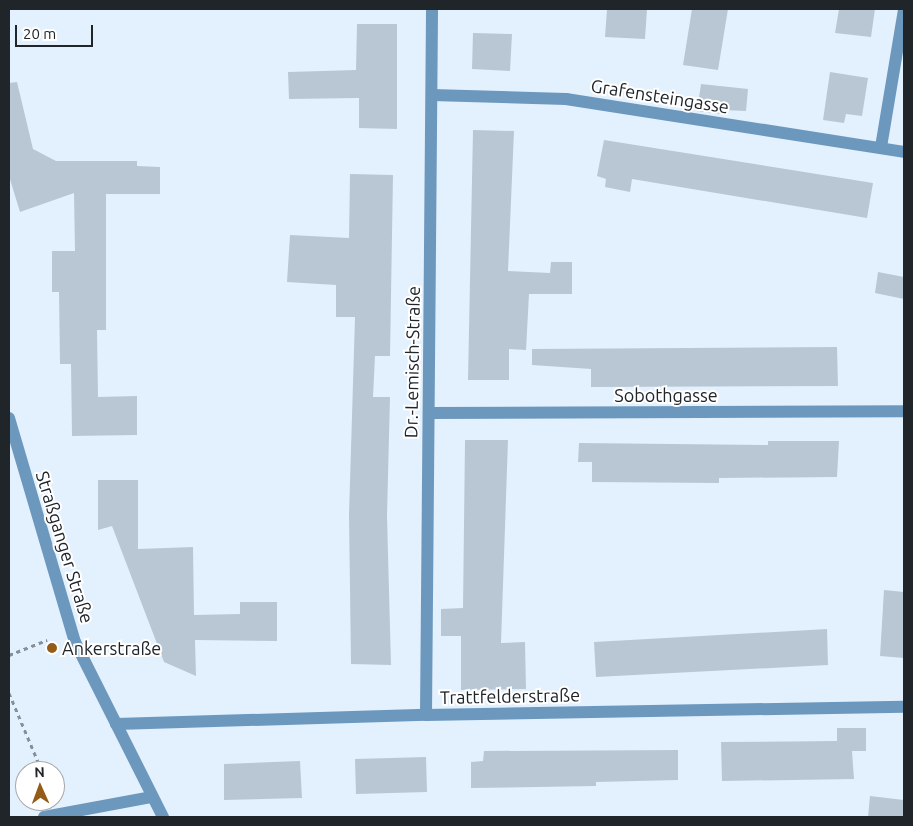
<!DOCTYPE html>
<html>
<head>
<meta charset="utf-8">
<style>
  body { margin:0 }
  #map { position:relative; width:913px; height:826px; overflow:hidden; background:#e3f1fe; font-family:Ubuntu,sans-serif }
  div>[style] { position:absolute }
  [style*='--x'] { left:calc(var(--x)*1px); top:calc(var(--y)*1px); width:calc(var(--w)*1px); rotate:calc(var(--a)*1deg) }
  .building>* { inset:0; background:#b9c7d4 }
  .path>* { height:3px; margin-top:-1.5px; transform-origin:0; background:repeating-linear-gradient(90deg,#858f98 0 4px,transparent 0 8px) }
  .minor>* { height:12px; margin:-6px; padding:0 6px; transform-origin:6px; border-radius:6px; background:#6d98be }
  .tertiary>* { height:12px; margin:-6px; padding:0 6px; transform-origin:6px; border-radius:6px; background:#6d98be }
  .dots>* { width:14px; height:14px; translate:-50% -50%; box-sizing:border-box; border:2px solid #fff; border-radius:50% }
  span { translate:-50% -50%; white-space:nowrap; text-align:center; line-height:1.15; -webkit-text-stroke:4px #fff; paint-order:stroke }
  .street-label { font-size:18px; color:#20252a }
  .poi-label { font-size:18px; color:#20252a }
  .left { translate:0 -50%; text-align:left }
  .frame { position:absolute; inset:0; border:10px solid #20252a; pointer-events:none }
  .north { position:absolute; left:15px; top:761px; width:50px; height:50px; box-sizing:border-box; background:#fff; border:1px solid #a6a8aa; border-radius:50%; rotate:358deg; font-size:14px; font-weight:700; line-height:20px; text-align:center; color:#20252a }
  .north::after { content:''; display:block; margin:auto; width:18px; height:22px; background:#955c17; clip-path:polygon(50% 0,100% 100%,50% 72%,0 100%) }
  .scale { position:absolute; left:15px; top:25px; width:78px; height:22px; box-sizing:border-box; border:2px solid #20252a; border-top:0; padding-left:6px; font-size:15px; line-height:18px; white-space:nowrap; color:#20252a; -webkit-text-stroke:4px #fff; paint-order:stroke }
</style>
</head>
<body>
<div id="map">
  <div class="building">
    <div style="clip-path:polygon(607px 9px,647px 9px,645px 39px,605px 37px)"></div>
    <div style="clip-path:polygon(692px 9px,728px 9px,718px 70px,683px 65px)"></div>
    <div style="clip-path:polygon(839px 9px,875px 9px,871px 37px,835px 33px)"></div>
    <div style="clip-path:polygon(357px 24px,397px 24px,397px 129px,359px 128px,359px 98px,289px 99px,288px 72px,356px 70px)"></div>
    <div style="clip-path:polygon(473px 33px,512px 34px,510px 71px,472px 69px)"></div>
    <div style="clip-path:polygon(830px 72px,868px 78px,862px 116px,846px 114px,844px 123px,823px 120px)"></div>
    <div style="clip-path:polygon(17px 82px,33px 149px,56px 161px,137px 161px,137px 166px,160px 167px,160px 194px,106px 194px,106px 330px,97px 330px,98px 397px,137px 396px,137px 435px,72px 436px,71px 364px,60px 364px,59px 292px,52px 292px,52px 251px,75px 251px,74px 193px,20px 212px,9px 176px,9px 83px)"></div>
    <div style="clip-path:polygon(701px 84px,748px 89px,746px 111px,723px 110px,722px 114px,697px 111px)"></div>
    <div style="clip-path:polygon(473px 130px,514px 131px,508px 271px,550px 273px,551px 262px,572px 262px,572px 294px,529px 294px,526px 350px,509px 349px,509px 380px,468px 380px)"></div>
    <div style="clip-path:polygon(604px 140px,873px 183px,867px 218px,632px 179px,630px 192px,605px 187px,606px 179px,597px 176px)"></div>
    <div style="clip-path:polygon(350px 174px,393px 175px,390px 356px,375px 356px,373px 397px,390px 397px,387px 516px,391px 665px,351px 664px,349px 515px,355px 317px,336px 317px,336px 285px,287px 282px,290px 235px,349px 238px)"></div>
    <div style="clip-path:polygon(878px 272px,904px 277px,904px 299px,875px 293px)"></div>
    <div style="clip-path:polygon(837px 347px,838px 386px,591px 387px,591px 369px,532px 365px,532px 349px)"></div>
    <div style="clip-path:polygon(465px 440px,508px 440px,501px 643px,525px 642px,526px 689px,461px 690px,461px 636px,441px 636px,441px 609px,463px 608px)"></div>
    <div style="clip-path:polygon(768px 441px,839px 441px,837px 477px,719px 478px,719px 483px,592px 482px,592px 462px,578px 462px,579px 443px,768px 445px)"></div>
    <div style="clip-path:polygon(98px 480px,138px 480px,138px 549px,193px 547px,194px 615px,240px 614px,240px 602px,277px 602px,277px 641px,195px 640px,196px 676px,164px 662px,112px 526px,98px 530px)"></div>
    <div style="clip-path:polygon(884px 590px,904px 592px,904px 658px,880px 656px)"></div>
    <div style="clip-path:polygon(827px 629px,828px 665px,596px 677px,594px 642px)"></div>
    <div style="clip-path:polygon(837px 728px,866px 728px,866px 751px,852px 751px,854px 779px,722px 781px,721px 742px,837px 741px)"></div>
    <div style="clip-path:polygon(678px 750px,678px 780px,596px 782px,596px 786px,471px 788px,471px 762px,483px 761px,484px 751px)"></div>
    <div style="clip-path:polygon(426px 757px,427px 792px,356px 794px,355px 759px)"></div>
    <div style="clip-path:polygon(300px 761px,302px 798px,224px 800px,224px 764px)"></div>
    <div style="clip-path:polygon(870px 796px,904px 800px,904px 817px,868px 817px)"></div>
  </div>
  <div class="path">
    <div style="--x:9;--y:655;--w:41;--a:-21.5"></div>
    <div style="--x:9;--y:693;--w:85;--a:67.1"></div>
  </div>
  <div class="minor">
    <div style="--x:432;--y:95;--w:134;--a:1.7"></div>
    <div style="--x:566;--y:99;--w:342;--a:8.9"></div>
    <div style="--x:881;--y:147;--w:140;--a:-80.5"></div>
    <div style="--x:429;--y:413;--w:475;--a:-0.2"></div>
    <div style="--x:426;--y:715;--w:706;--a:-89.51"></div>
    <div style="--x:116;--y:724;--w:310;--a:-1.7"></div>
    <div style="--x:426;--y:715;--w:478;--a:-1"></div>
    <div style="--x:44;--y:817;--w:110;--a:-10.5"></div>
  </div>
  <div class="tertiary">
    <div style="--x:9;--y:418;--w:234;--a:73.6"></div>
    <div style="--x:75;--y:642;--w:196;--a:63.3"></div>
  </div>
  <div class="dots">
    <div style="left:52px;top:648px;background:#955c17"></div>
  </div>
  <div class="street-label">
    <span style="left:660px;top:96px;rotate:9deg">Grafensteingasse</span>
    <span style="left:412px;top:362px;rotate:-89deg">Dr.-Lemisch-Straße</span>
    <span style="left:666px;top:395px">Sobothgasse</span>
    <span style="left:65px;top:547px;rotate:73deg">Straßganger Straße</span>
    <span style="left:510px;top:696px;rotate:-1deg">Trattfelderstraße</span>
  </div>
  <div class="poi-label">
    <span class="left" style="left:62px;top:648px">Ankerstraße</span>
  </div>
  <div class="frame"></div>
  <div class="north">N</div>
  <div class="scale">20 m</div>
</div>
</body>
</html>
